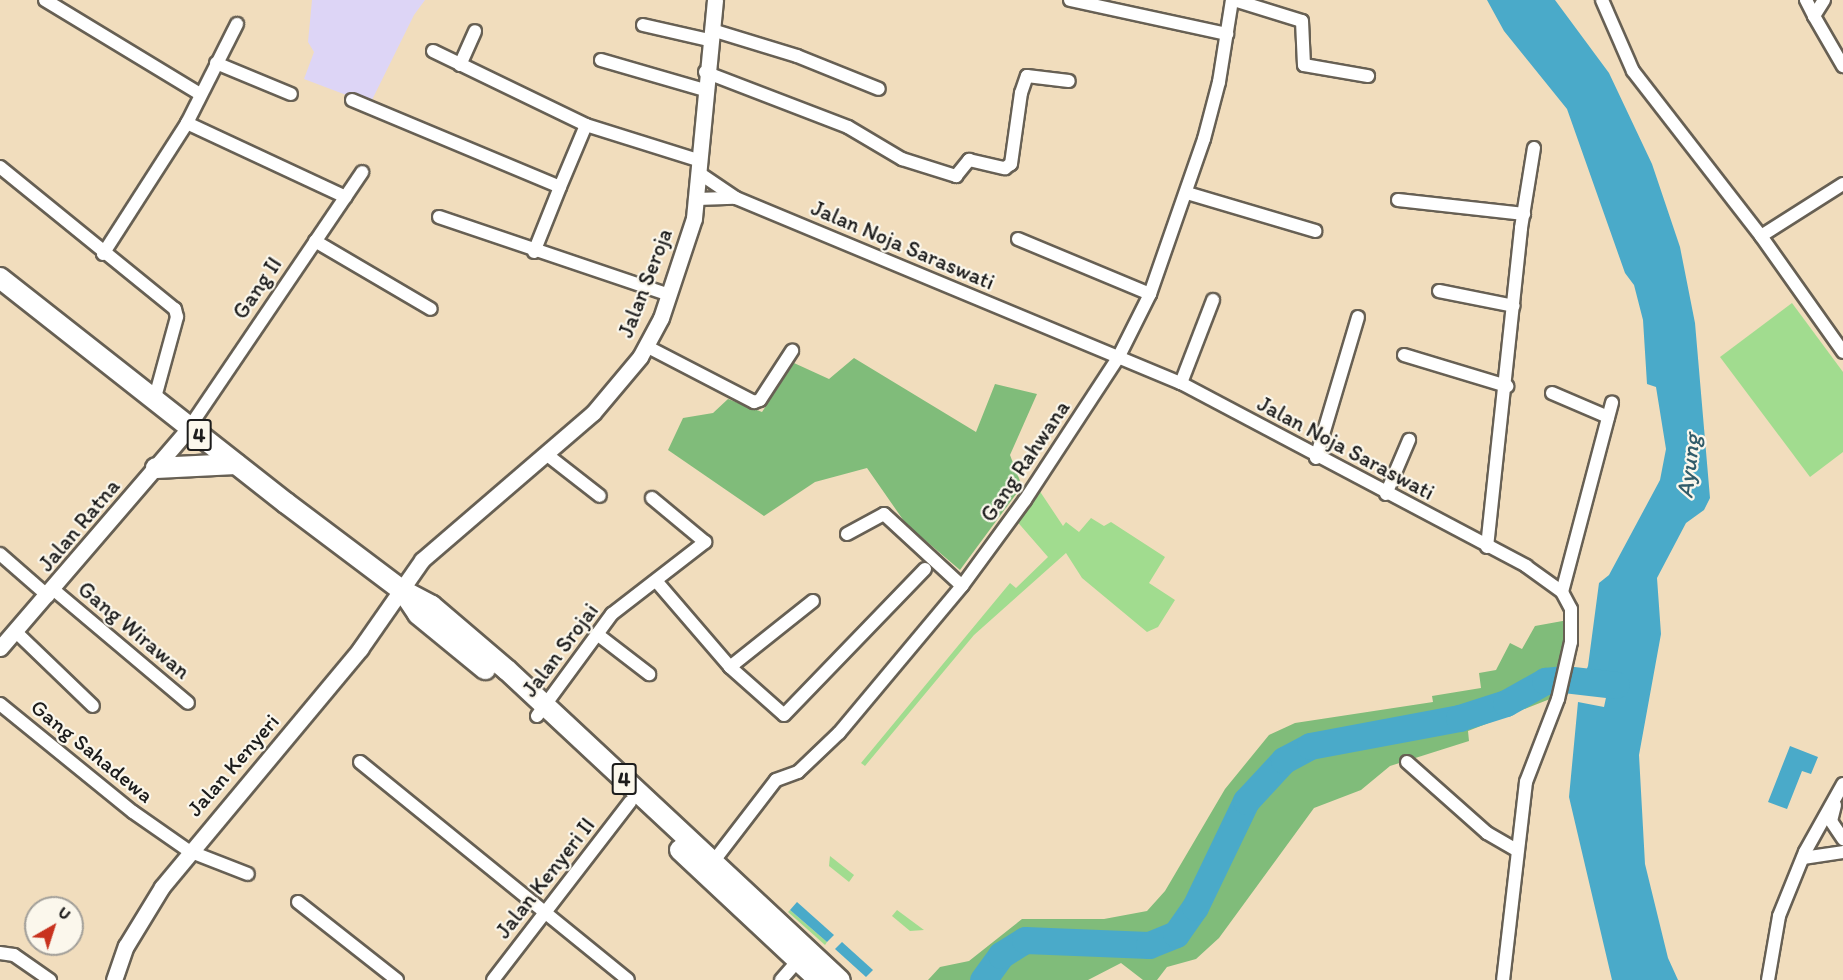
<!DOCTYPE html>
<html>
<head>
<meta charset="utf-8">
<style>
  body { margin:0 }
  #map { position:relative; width:1843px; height:980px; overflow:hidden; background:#f1ddbd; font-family:Itim,sans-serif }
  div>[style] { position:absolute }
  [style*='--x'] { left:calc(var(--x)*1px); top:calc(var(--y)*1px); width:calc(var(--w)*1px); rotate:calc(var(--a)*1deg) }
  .built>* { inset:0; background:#ddd5f6 }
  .green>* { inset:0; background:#a1dc8f }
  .forest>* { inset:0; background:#80bc7a }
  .water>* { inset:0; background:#4aaac9 }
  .river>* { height:27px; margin:-13.5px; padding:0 13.5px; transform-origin:13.5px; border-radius:13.5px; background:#4aaac9 }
  .roads { filter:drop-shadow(2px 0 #676054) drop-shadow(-2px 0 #676054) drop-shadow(0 2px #676054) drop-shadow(0 -2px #676054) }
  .minor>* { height:12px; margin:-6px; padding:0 6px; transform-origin:6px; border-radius:6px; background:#fff }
  .tertiary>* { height:15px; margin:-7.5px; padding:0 7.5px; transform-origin:7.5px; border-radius:7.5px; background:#fff }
  .trunk>* { height:20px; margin:-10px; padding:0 10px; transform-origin:10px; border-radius:10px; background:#fff }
  span { translate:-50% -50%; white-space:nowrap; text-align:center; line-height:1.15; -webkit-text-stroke:4.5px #fbf7ec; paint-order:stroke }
  .shield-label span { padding:2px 4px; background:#fbf7ec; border:2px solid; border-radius:4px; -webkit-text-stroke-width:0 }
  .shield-label { font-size:21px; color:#1c1c1c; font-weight:700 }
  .street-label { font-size:22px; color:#1c1c1c }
  .water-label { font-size:24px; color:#315c6a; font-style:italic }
  .north { position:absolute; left:24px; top:896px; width:60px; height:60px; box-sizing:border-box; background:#fbf7ec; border:2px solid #a29f99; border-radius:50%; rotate:39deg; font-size:16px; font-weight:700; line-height:24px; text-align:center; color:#1c1c1c }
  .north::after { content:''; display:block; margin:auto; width:21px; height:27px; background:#c8321e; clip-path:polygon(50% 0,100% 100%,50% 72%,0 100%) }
</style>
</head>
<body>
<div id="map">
  <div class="built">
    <div style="clip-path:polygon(312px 0,425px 0,414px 15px,370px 104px,304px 79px,314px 52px,308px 42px)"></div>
  </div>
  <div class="green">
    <div style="clip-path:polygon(1792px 303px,1843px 372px,1843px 452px,1810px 477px,1720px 357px)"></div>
    <div style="clip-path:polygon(1037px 487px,1063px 526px,1066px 522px,1079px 532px,1091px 518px,1104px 526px,1111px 522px,1165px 557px,1149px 583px,1175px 600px,1158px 627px,1147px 632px,1082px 578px,1066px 553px,974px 635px,865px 766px,861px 763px,1010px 583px,1016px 588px,1048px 557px,1015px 519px)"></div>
    <div style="clip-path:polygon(830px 856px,854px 875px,849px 882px,829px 866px)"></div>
    <div style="clip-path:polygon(790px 910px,827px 942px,825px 945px,788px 912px)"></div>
    <div style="clip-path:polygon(897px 910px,924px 930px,910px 931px,892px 916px)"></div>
  </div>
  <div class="forest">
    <div style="clip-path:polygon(854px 358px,976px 432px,995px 384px,1037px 394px,1010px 455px,1022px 486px,960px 570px,906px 524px,867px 468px,815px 482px,764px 516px,668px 450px,683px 418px,713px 413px,728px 399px,762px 412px,794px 363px,829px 379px)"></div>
    <div style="clip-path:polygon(1568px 620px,1550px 699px,1468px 731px,1469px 741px,1390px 766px,1361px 790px,1314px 808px,1219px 938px,1196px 959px,1167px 967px,1157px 980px,1143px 980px,1121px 963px,1088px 980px,928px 980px,940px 967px,969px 961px,1022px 919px,1104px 919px,1147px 911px,1165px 891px,1225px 789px,1269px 735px,1295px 723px,1433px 702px,1432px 696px,1481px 688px,1479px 673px,1496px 670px,1510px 643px,1522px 649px,1535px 626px)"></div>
  </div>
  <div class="water">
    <div style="clip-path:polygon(1487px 0,1555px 0,1609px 73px,1652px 164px,1680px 247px,1695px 323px,1710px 498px,1704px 510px,1686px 523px,1657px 578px,1661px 634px,1639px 755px,1645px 864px,1668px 958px,1678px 980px,1612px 980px,1569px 797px,1578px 702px,1604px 707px,1607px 693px,1579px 688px,1588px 666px,1599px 583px,1609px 575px,1660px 480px,1666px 449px,1656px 387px,1647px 384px,1643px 320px,1634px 285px,1625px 273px,1567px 109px,1504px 31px)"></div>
    <div style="clip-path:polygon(1790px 746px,1818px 757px,1811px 774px,1802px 771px,1787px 809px,1768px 802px)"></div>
    <div style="clip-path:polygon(797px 902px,834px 935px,827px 942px,790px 910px)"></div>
    <div style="clip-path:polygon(842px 942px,873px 970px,866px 977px,835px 949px)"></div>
  </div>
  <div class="river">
    <div style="--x:983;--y:980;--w:31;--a:-54"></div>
    <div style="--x:1001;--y:955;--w:28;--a:-32"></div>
    <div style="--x:1025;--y:940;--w:124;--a:2.3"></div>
    <div style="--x:1149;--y:945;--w:29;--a:-22"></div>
    <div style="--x:1176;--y:934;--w:33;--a:-55"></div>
    <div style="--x:1195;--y:907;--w:118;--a:-64.3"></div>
    <div style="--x:1246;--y:801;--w:56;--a:-47.2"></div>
    <div style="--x:1284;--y:760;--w:30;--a:-28"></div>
    <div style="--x:1310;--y:746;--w:152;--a:-10.6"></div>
    <div style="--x:1459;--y:718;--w:49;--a:-17.7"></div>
    <div style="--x:1506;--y:703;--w:45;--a:-29.4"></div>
    <div style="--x:1545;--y:681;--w:19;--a:-6"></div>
    <div style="--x:1564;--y:679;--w:52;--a:6.6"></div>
  </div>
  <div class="roads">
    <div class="minor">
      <div style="--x:45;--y:0;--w:181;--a:31.2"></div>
      <div style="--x:1070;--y:0;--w:161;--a:12.2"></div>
      <div style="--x:1234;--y:0;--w:71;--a:17.2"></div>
      <div style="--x:1302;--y:21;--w:44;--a:87.4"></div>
      <div style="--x:1304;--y:65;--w:65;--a:9.8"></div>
      <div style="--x:1602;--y:0;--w:77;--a:66.4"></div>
      <div style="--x:1633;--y:71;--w:209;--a:52.2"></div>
      <div style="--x:1761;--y:236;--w:142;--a:54.7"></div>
      <div style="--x:1806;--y:0;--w:18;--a:63"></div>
      <div style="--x:1824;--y:0;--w:19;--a:122"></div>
      <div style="--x:1814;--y:16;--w:58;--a:59.9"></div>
      <div style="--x:643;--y:25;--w:68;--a:12.8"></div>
      <div style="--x:712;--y:30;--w:89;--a:17"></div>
      <div style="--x:797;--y:56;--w:88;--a:21.9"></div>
      <div style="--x:433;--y:51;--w:170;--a:25.8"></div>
      <div style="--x:586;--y:125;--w:117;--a:17.4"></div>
      <div style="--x:601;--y:60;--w:107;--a:16.2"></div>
      <div style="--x:216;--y:63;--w:81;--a:22.5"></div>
      <div style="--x:460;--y:65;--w:37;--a:-66"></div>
      <div style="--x:705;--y:72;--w:153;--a:21"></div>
      <div style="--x:848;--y:127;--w:63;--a:30.7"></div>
      <div style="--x:902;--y:159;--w:57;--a:17.5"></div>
      <div style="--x:956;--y:176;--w:21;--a:-51"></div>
      <div style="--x:969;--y:160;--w:37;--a:13"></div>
      <div style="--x:1005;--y:168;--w:7;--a:-34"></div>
      <div style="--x:1011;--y:164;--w:72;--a:-82"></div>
      <div style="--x:1021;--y:93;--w:18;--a:-71"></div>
      <div style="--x:1027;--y:76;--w:42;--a:6.8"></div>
      <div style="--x:352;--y:100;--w:225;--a:22.7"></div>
      <div style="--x:560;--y:187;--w:67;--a:-67.2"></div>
      <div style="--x:187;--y:123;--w:175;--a:25"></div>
      <div style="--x:0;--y:167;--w:225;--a:39.1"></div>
      <div style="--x:175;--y:309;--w:8;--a:76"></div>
      <div style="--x:177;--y:317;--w:87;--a:105.3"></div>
      <div style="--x:699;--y:173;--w:45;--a:34"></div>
      <div style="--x:736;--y:198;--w:482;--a:22.6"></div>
      <div style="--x:1181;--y:383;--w:391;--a:27.9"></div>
      <div style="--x:1526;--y:566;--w:44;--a:35.8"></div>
      <div style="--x:1562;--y:592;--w:19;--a:62"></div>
      <div style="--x:1571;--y:609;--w:33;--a:90"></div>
      <div style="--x:1571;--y:642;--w:58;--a:102.8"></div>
      <div style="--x:1558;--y:699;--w:89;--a:111.1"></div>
      <div style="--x:1526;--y:782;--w:199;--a:96.6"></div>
      <div style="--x:1187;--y:193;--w:134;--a:16.5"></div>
      <div style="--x:697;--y:199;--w:37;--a:-2"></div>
      <div style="--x:1398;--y:200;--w:127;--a:6.3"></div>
      <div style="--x:439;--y:217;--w:243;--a:18.7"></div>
      <div style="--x:1761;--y:236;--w:97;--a:-32.4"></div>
      <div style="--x:1018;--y:239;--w:143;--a:22.6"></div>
      <div style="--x:315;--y:241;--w:134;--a:30.4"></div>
      <div style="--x:534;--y:252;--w:70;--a:-68.2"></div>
      <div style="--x:103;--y:254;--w:156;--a:-57.3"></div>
      <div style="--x:187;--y:123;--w:111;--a:-63.2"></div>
      <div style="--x:1439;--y:291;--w:76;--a:11.3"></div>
      <div style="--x:646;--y:346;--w:122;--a:27.4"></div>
      <div style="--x:754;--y:402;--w:6;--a:-18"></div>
      <div style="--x:760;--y:400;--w:59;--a:-56.9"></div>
      <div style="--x:1404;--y:355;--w:108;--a:16.8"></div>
      <div style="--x:1181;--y:383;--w:89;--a:-68.9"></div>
      <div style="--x:1552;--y:393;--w:61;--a:23.2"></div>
      <div style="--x:189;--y:428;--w:309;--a:-55.9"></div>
      <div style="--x:546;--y:454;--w:68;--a:37.9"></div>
      <div style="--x:1316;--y:458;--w:147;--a:-73.4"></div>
      <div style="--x:1386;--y:494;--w:59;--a:-66.9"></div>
      <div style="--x:847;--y:534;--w:42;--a:-28.4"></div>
      <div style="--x:884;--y:514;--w:106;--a:42.7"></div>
      <div style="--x:962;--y:586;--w:107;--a:-53.8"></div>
      <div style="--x:1025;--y:500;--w:170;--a:-56.8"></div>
      <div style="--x:1118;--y:358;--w:72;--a:-63.4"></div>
      <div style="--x:1150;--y:294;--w:164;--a:-70.8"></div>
      <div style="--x:1204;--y:139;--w:59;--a:-75.3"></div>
      <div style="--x:1219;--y:82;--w:83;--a:-81"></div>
      <div style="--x:1487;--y:547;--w:321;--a:-83.9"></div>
      <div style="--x:1521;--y:228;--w:81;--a:-80.8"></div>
      <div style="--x:0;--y:554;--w:64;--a:41.2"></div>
      <div style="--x:657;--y:582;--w:112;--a:49.3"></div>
      <div style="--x:730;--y:667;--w:72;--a:41.6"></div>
      <div style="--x:784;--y:715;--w:203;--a:-46"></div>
      <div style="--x:54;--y:590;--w:175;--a:40.1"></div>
      <div style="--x:1562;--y:592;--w:196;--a:-75.2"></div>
      <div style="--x:15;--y:631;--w:108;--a:43.9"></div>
      <div style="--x:597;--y:634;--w:66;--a:37.6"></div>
      <div style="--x:730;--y:667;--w:106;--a:-38.5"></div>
      <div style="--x:0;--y:704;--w:171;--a:39.1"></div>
      <div style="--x:133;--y:812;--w:68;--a:34.9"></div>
      <div style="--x:189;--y:851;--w:63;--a:21.3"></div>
      <div style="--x:537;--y:716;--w:127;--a:-53.7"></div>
      <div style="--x:612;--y:614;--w:118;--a:-37.7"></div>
      <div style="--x:705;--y:542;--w:69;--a:-140.3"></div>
      <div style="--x:360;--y:762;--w:345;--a:39.1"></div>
      <div style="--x:1407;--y:762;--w:107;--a:41.6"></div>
      <div style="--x:1487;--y:833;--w:34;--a:30"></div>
      <div style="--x:1835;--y:805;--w:16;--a:104"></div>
      <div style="--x:1831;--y:821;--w:22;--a:56"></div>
      <div style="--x:1803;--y:858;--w:40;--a:-8.5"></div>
      <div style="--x:713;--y:862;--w:103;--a:-52.5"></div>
      <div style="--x:776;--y:780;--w:23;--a:-20"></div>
      <div style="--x:798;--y:772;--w:57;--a:-43.6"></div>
      <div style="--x:839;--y:733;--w:192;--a:-50.1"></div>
      <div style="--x:298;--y:902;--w:126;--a:38.2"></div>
      <div style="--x:0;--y:953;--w:14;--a:8"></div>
      <div style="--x:14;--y:955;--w:44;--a:34.8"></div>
      <div style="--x:493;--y:980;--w:225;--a:-52.4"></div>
      <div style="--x:781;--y:980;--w:33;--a:-49"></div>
      <div style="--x:1768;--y:980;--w:65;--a:-80.2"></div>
      <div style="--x:1779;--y:916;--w:69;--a:-67.9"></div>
      <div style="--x:1805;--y:852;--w:78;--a:-60.8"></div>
    </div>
    <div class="tertiary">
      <div style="--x:0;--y:648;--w:290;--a:-49.3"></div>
      <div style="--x:114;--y:980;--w:36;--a:-71"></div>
      <div style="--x:126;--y:946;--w:69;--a:-58.6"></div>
      <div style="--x:162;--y:887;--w:310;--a:-50.2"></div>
      <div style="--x:360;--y:649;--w:108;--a:-55.1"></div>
      <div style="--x:422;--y:560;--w:225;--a:-40.7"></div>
      <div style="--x:593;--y:413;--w:73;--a:-50"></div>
      <div style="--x:640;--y:357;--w:44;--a:-61.7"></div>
      <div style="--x:661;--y:318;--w:105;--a:-71.7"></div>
      <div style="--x:694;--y:218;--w:219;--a:-84.5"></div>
    </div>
    <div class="trunk">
      <div style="--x:0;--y:278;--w:364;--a:38.2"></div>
      <div style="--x:286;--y:503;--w:143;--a:37"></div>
      <div style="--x:400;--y:589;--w:36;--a:28"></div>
      <div style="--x:432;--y:606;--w:99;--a:40.5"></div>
      <div style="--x:507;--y:670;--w:455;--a:43"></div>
      <div style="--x:156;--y:468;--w:80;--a:-2.9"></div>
      <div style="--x:404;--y:593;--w:25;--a:56"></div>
      <div style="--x:418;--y:614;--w:87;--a:39.4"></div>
      <div style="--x:680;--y:850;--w:190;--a:43.1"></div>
    </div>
  </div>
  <div class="shield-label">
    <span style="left:199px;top:435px">4</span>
    <span style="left:624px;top:779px">4</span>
  </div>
  <div class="street-label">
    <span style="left:903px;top:245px;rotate:23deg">Jalan Noja Saraswati</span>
    <span style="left:645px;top:283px;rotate:-69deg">Jalan Seroja</span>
    <span style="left:257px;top:288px;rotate:-56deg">Gang II</span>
    <span style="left:1346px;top:448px;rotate:28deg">Jalan Noja Saraswati</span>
    <span style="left:1025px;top:461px;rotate:-56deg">Gang Rahwana</span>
    <span style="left:79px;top:525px;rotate:-50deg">Jalan Ratna</span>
    <span style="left:134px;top:630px;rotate:40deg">Gang Wirawan</span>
    <span style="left:560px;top:650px;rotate:-53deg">Jalan Srojai</span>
    <span style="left:92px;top:751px;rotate:39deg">Gang Sahadewa</span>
    <span style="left:233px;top:765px;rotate:-49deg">Jalan Kenyeri</span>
    <span style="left:545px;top:878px;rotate:-52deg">Jalan Kenyeri II</span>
  </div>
  <div class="water-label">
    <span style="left:1688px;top:466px;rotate:-83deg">Ayung</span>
  </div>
  <div class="north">U</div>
</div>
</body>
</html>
